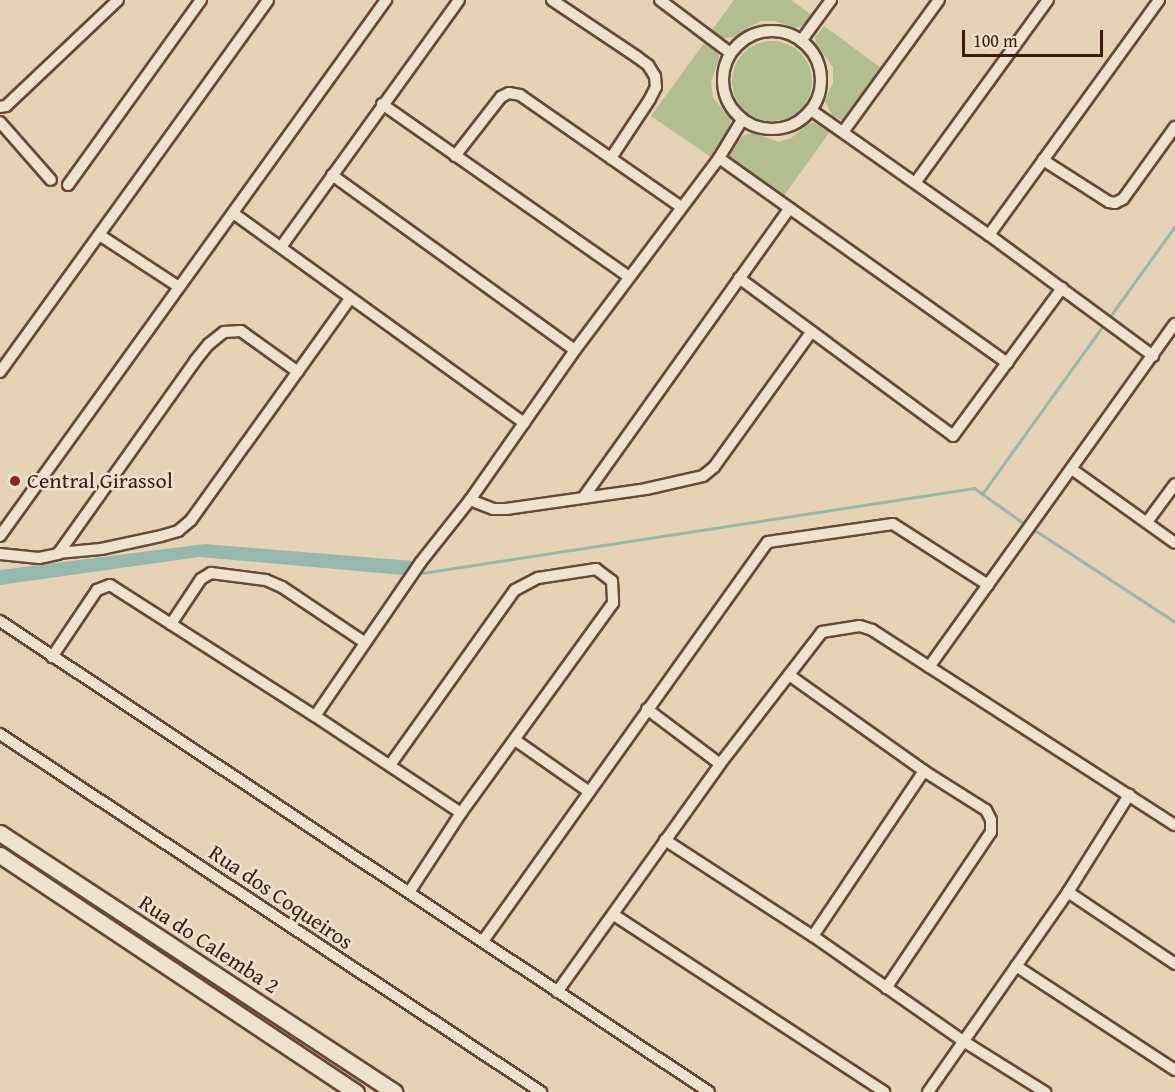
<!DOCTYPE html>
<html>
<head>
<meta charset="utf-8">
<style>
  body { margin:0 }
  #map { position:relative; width:1175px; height:1092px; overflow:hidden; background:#e6d3b5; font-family:"Gentium Book Plus",serif }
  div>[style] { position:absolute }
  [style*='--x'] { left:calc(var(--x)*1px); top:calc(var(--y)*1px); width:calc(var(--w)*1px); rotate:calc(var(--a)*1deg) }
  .green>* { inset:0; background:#b2bd90 }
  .round { border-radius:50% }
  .water>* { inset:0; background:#96b8ae }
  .stream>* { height:3px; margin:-1.5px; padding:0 1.5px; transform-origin:1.5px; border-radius:1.5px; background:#96b8ae }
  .roads { filter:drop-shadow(2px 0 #674938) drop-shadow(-2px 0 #674938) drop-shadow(0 2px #674938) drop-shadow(0 -2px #674938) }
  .street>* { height:10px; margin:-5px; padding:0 5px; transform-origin:5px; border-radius:5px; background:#efe2cf }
  .street>.ring { margin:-5px; padding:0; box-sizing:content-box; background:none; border:10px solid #efe2cf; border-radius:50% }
  .secondary>* { height:15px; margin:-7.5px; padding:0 7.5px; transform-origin:7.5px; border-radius:7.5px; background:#efe2cf }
  .dots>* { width:16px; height:16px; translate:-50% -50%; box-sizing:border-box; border:3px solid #efe2cf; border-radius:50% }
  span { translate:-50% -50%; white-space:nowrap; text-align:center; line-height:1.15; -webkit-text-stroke:5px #efe2cf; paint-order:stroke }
  .poi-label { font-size:22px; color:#3d1b0e }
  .left { translate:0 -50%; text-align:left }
  .street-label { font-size:22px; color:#3d1b0e }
  .scale { position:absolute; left:962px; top:30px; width:141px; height:27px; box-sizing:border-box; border:3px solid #3d1b0e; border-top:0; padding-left:8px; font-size:18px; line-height:21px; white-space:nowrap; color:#3d1b0e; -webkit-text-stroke:4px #efe2cf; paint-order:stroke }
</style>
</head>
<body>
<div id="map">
  <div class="green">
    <div style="clip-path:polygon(734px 0,791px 0,813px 16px,802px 26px,795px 28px,775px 21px,762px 21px,749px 27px,738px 37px,724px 38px,711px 31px)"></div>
    <div style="clip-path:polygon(824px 26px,884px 70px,845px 122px,832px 115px,825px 101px,833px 82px,833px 67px,816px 44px,815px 37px)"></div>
    <div style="clip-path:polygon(707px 39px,717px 50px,719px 58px,711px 82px,713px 98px,731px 119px,728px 132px,711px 157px,651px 116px)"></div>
    <div class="round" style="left:732px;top:41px;width:80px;height:80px"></div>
    <div style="clip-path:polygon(817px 122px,831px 130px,783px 197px,733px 163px,730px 155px,732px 147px,744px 135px,753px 133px,779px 142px,791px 138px,808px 124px)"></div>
  </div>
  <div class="water">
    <div style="clip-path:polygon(205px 544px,413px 561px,403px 575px,199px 557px,0 585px,0 570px)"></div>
  </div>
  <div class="stream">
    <div style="--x:1111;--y:315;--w:110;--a:-54.3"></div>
    <div style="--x:982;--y:494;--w:206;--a:-54.3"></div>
    <div style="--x:1036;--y:531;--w:166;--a:33.2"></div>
    <div style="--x:418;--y:571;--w:4;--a:27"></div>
    <div style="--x:422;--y:573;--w:559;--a:-8.75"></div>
    <div style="--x:974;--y:488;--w:60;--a:35.5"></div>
  </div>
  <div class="roads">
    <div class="street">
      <div style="--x:552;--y:0;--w:102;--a:33.8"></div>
      <div style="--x:637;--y:57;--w:14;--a:36"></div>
      <div style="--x:648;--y:65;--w:13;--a:58"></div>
      <div style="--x:655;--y:76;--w:11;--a:85"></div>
      <div style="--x:656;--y:87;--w:13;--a:117"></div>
      <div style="--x:650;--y:99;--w:71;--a:123.5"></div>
      <div style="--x:660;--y:0;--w:86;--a:37"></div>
      <div class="ring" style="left:723px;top:31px;width:88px;height:88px"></div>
      <div style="--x:801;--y:41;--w:51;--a:-53.8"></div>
      <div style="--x:382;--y:104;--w:302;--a:35"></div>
      <div style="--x:0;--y:107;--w:6;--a:-9"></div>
      <div style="--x:6;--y:106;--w:154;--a:-43.4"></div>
      <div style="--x:811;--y:110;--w:218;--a:35.1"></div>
      <div style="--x:989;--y:235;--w:204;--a:36.4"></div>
      <div style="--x:0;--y:122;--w:77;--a:48.7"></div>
      <div style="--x:843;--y:132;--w:163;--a:-54"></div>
      <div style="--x:455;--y:156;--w:75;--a:-52.1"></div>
      <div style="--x:501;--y:97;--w:9;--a:-27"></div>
      <div style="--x:509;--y:93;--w:11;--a:10"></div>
      <div style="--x:520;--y:95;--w:196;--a:34.8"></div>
      <div style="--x:719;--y:158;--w:354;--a:35.4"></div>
      <div style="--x:1043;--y:160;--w:78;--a:32.5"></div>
      <div style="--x:1109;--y:202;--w:6;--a:9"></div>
      <div style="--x:1115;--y:203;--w:9;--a:-27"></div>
      <div style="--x:1123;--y:199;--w:89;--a:-54.2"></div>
      <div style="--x:332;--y:175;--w:299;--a:35.8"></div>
      <div style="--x:915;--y:183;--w:226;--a:-54"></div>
      <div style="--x:68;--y:185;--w:228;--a:-54.3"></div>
      <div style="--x:233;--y:213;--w:359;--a:35.8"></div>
      <div style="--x:989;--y:235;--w:290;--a:-54.1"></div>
      <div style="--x:101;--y:236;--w:93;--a:33.2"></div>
      <div style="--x:281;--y:247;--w:304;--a:-54.2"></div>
      <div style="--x:739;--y:278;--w:266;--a:36.4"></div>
      <div style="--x:953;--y:436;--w:184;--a:-53.6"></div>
      <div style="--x:0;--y:372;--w:458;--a:-54.2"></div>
      <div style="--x:1073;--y:470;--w:125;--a:35.6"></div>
      <div style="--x:583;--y:498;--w:356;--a:-54.5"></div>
      <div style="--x:470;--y:500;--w:25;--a:21"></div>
      <div style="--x:493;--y:509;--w:13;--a:0"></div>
      <div style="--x:506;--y:509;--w:141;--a:-8.1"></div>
      <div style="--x:646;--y:489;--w:58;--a:-12.8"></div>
      <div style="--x:703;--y:476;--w:14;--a:-39"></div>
      <div style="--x:714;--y:467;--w:164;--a:-54.2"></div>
      <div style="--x:1147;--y:522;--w:47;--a:-53.6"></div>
      <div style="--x:0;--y:536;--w:661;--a:-54.24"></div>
      <div style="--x:58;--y:553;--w:43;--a:-5.3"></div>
      <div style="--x:101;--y:549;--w:61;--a:-12.2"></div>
      <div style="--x:161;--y:536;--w:18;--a:-16"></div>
      <div style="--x:178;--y:531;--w:17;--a:-40"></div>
      <div style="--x:191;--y:520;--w:272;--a:-54.3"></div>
      <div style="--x:0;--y:554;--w:39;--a:6"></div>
      <div style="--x:39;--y:558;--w:19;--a:-12"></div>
      <div style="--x:58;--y:554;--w:237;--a:-54.6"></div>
      <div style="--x:195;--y:361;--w:22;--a:-51"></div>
      <div style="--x:209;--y:344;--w:19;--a:-39"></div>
      <div style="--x:224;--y:332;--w:17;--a:-3"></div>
      <div style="--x:241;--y:331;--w:70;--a:35.7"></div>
      <div style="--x:0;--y:621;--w:851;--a:33.6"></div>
      <div style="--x:171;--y:624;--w:54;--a:-56.3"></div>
      <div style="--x:201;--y:579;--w:12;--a:-31"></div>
      <div style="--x:211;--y:573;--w:55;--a:7.3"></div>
      <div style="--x:266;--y:580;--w:17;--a:24"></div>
      <div style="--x:282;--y:587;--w:99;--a:33.9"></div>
      <div style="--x:52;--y:657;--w:81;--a:-56.1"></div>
      <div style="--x:97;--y:590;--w:14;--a:-21"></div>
      <div style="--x:110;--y:585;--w:243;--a:32.6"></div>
      <div style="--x:315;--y:716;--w:175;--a:33.6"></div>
      <div style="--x:929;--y:667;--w:422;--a:-54.4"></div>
      <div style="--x:789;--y:675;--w:166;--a:35.4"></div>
      <div style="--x:924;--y:771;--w:73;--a:32.2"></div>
      <div style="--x:986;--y:810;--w:11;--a:63"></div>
      <div style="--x:991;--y:820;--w:12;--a:90"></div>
      <div style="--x:991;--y:832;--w:188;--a:123.9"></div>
      <div style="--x:647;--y:709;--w:91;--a:37"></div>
      <div style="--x:315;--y:716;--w:186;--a:-55.5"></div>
      <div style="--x:420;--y:563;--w:80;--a:-51.6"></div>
      <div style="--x:470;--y:500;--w:183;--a:-55"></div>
      <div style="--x:575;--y:350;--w:240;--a:-53.1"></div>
      <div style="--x:719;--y:158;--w:44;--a:-58.8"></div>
      <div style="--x:0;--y:734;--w:649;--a:33.49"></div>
      <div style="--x:515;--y:740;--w:89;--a:34.9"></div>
      <div style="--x:390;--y:765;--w:215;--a:-54.5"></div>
      <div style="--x:515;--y:590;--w:26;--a:-28"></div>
      <div style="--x:538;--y:578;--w:59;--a:-8.8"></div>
      <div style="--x:596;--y:569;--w:20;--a:37"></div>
      <div style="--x:612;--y:581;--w:22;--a:87"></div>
      <div style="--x:613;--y:603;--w:259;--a:125.9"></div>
      <div style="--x:461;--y:813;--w:93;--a:123.2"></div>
      <div style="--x:665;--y:840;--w:176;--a:33"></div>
      <div style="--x:813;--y:936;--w:183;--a:35"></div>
      <div style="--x:963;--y:1041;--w:97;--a:31.9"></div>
      <div style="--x:1068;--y:892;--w:129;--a:33.9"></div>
      <div style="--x:614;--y:915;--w:323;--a:33.2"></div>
      <div style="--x:813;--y:936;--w:199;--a:-56.1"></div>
      <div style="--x:483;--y:941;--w:490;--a:-54.5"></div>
      <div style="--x:768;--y:542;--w:126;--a:-8.2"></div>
      <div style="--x:893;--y:524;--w:113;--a:32.7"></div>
      <div style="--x:1016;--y:966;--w:190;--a:33.2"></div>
      <div style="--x:557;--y:992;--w:280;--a:-54.4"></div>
      <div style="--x:720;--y:764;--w:167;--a:-52.3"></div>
      <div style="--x:822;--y:632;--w:38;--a:-9"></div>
      <div style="--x:860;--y:626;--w:13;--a:18"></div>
      <div style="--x:872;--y:630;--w:360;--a:32.8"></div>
      <div style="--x:928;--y:1092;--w:244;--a:-55"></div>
      <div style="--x:1068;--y:892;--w:115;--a:-57.8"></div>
    </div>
    <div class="secondary">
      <div style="--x:0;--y:833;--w:472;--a:33.3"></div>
      <div style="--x:0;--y:855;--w:428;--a:33.7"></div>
    </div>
  </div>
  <div class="dots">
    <div style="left:15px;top:481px;background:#8f2418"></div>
  </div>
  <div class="poi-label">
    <span class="left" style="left:27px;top:481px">Central Girassol</span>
  </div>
  <div class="street-label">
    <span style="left:281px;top:897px;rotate:34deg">Rua dos Coqueiros</span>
    <span style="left:209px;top:944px;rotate:33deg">Rua do Calemba 2</span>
  </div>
  <div class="scale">100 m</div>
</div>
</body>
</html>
